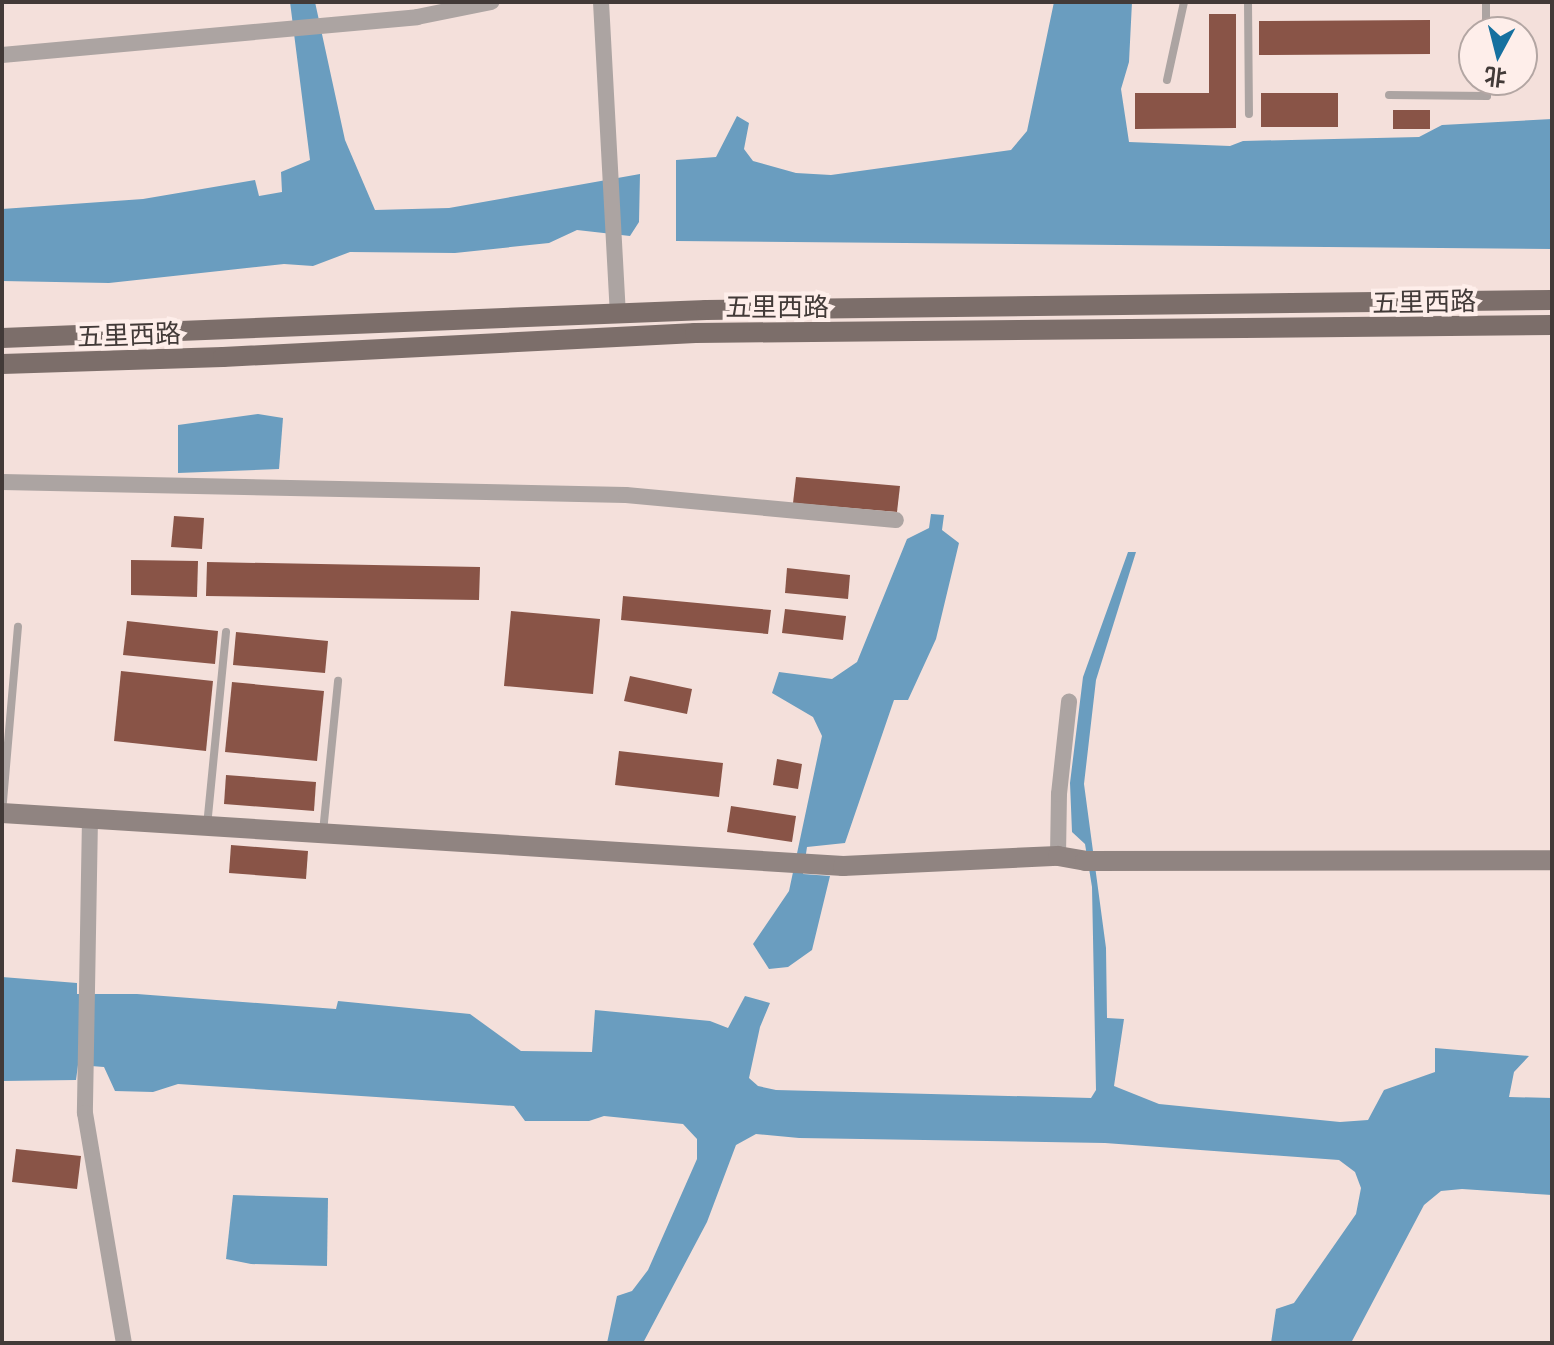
<!DOCTYPE html>
<html>
<head>
<meta charset="utf-8">
<style>
  body { margin:0 }
  #map { position:relative; width:1554px; height:1345px; overflow:hidden; background:#f4e0db; font-family:"Exo 2","Noto Sans SC",sans-serif }
  div>[style] { position:absolute }
  [style*='--x'] { left:calc(var(--x)*1px); top:calc(var(--y)*1px); width:calc(var(--w)*1px); rotate:calc(var(--a)*1deg) }
  .water>* { inset:0; background:#6a9dbf }
  .building>* { inset:0; background:#895447 }
  .lane>* { height:8px; margin:-4px; padding:0 4px; transform-origin:4px; border-radius:4px; background:#aca4a2 }
  .street>* { height:16px; margin:-8px; padding:0 8px; transform-origin:8px; border-radius:8px; background:#aca4a2 }
  .secondary>* { height:20px; margin:-10px; padding:0 10px; transform-origin:10px; border-radius:10px; background:#908481 }
  .primary>* { height:20px; margin:-10px; padding:0 10px; transform-origin:10px; border-radius:10px; background:#7c6e6a }
  span { translate:-50% -50%; white-space:nowrap; text-align:center; line-height:1.15; -webkit-text-stroke:8px #feeeea; paint-order:stroke }
  .street-label { font-size:26px; color:#423a38 }
  .frame { position:absolute; inset:0; border:4px solid #423a38; pointer-events:none }
  .north { position:absolute; left:1458px; top:16px; width:80px; height:80px; box-sizing:border-box; background:#feeeea; border:2px solid #b3a6a3; border-radius:50%; rotate:187deg; font-size:22px; font-weight:700; line-height:32px; text-align:center; color:#423a38 }
  .north::after { content:''; display:block; margin:auto; width:28px; height:36px; background:#16709f; clip-path:polygon(50% 0,100% 100%,50% 72%,0 100%) }
</style>
</head>
<body>
<div id="map">
  <div class="water">
    <div style="clip-path:polygon(290px 2px,315px 2px,345px 140px,375px 210px,449px 208px,640px 174px,639px 222px,630px 236px,577px 230px,549px 243px,455px 253px,350px 252px,313px 266px,284px 264px,109px 283px,2px 281px,2px 209px,143px 199px,255px 180px,259px 196px,282px 192px,281px 172px,310px 160px)"></div>
    <div style="clip-path:polygon(1054px 2px,1132px 2px,1129px 62px,1121px 89px,1129px 142px,1230px 146px,1243px 141px,1419px 137px,1442px 125px,1552px 119px,1552px 249px,676px 241px,676px 160px,716px 157px,737px 116px,749px 123px,744px 149px,753px 161px,796px 173px,831px 175px,1011px 150px,1027px 131px)"></div>
    <div style="clip-path:polygon(258px 414px,283px 418px,279px 469px,178px 473px,178px 425px)"></div>
    <div style="clip-path:polygon(931px 514px,944px 515px,942px 530px,959px 543px,936px 639px,908px 700px,894px 700px,845px 843px,807px 847px,803px 874px,830px 876px,812px 950px,788px 967px,769px 969px,753px 944px,789px 891px,822px 736px,813px 717px,772px 693px,779px 672px,832px 679px,857px 662px,907px 539px,929px 528px)"></div>
    <div style="clip-path:polygon(1128px 552px,1136px 552px,1096px 680px,1084px 784px,1106px 948px,1107px 1018px,1124px 1019px,1114px 1086px,1159px 1104px,1340px 1122px,1368px 1120px,1384px 1090px,1435px 1072px,1435px 1048px,1529px 1056px,1514px 1072px,1509px 1097px,1552px 1098px,1552px 1195px,1462px 1189px,1441px 1191px,1424px 1205px,1351px 1343px,1271px 1343px,1276px 1309px,1294px 1303px,1356px 1214px,1361px 1188px,1355px 1172px,1339px 1160px,1105px 1143px,799px 1138px,756px 1134px,736px 1145px,707px 1222px,643px 1343px,607px 1343px,617px 1296px,632px 1291px,648px 1270px,697px 1159px,697px 1139px,683px 1124px,604px 1116px,589px 1121px,525px 1121px,514px 1106px,178px 1084px,153px 1092px,115px 1091px,104px 1067px,78px 1065px,76px 1080px,2px 1081px,2px 977px,77px 983px,77px 994px,137px 994px,336px 1009px,338px 1001px,470px 1014px,521px 1051px,592px 1052px,595px 1010px,710px 1021px,728px 1028px,745px 996px,770px 1003px,760px 1027px,749px 1078px,758px 1086px,776px 1090px,1091px 1098px,1096px 1090px,1092px 887px,1085px 844px,1072px 832px,1070px 783px,1083px 677px)"></div>
    <div style="clip-path:polygon(233px 1195px,328px 1198px,327px 1266px,251px 1264px,226px 1259px)"></div>
  </div>
  <div class="building">
    <div style="clip-path:polygon(1209px 14px,1236px 14px,1236px 128px,1135px 129px,1135px 93px,1209px 93px)"></div>
    <div style="clip-path:polygon(1430px 20px,1430px 54px,1259px 55px,1259px 21px)"></div>
    <div style="clip-path:polygon(1261px 93px,1338px 93px,1338px 127px,1261px 127px)"></div>
    <div style="clip-path:polygon(1393px 110px,1430px 110px,1430px 129px,1393px 129px)"></div>
    <div style="clip-path:polygon(796px 477px,900px 486px,897px 512px,793px 503px)"></div>
    <div style="clip-path:polygon(174px 516px,204px 518px,202px 549px,171px 547px)"></div>
    <div style="clip-path:polygon(131px 560px,198px 561px,197px 597px,131px 595px)"></div>
    <div style="clip-path:polygon(207px 562px,480px 567px,479px 600px,206px 596px)"></div>
    <div style="clip-path:polygon(787px 568px,850px 575px,848px 599px,785px 593px)"></div>
    <div style="clip-path:polygon(623px 596px,771px 610px,768px 634px,621px 620px)"></div>
    <div style="clip-path:polygon(785px 609px,846px 616px,843px 640px,782px 633px)"></div>
    <div style="clip-path:polygon(511px 611px,600px 619px,593px 694px,504px 686px)"></div>
    <div style="clip-path:polygon(127px 621px,218px 631px,215px 664px,123px 655px)"></div>
    <div style="clip-path:polygon(236px 632px,328px 641px,325px 673px,233px 665px)"></div>
    <div style="clip-path:polygon(121px 671px,213px 681px,206px 751px,114px 741px)"></div>
    <div style="clip-path:polygon(630px 676px,692px 689px,687px 714px,624px 701px)"></div>
    <div style="clip-path:polygon(232px 682px,324px 691px,317px 761px,225px 752px)"></div>
    <div style="clip-path:polygon(619px 751px,723px 763px,719px 797px,615px 785px)"></div>
    <div style="clip-path:polygon(777px 759px,802px 764px,798px 789px,773px 785px)"></div>
    <div style="clip-path:polygon(226px 775px,316px 782px,314px 811px,224px 804px)"></div>
    <div style="clip-path:polygon(731px 806px,796px 816px,792px 842px,727px 832px)"></div>
    <div style="clip-path:polygon(231px 845px,308px 851px,306px 879px,229px 873px)"></div>
    <div style="clip-path:polygon(16px 1149px,81px 1156px,77px 1189px,12px 1182px)"></div>
  </div>
  <div class="lane">
    <div style="--x:1248;--y:2;--w:112;--a:89.5"></div>
    <div style="--x:1486;--y:2;--w:30;--a:90"></div>
    <div style="--x:1167;--y:80;--w:80;--a:-77.7"></div>
    <div style="--x:1389;--y:95;--w:98;--a:0.6"></div>
    <div style="--x:1487;--y:96;--w:16;--a:-90"></div>
    <div style="--x:2;--y:813;--w:187;--a:-85.1"></div>
    <div style="--x:207;--y:826;--w:195;--a:-84.4"></div>
    <div style="--x:323;--y:832;--w:152;--a:-84.3"></div>
  </div>
  <div class="street">
    <div style="--x:601;--y:2;--w:312;--a:86.9"></div>
    <div style="--x:2;--y:55;--w:417;--a:-5.2"></div>
    <div style="--x:417;--y:17;--w:76;--a:-11.5"></div>
    <div style="--x:2;--y:482;--w:624;--a:1.19"></div>
    <div style="--x:626;--y:495;--w:271;--a:5.3"></div>
    <div style="--x:90;--y:818;--w:295;--a:91"></div>
    <div style="--x:85;--y:1113;--w:233;--a:80.4"></div>
    <div style="--x:1058;--y:856;--w:62;--a:-89.1"></div>
    <div style="--x:1059;--y:794;--w:93;--a:-83.8"></div>
  </div>
  <div class="secondary">
    <div style="--x:2;--y:813;--w:843;--a:3.61"></div>
    <div style="--x:843;--y:866;--w:215;--a:-2.7"></div>
    <div style="--x:1058;--y:856;--w:27;--a:10"></div>
    <div style="--x:1085;--y:861;--w:467;--a:-0.1"></div>
  </div>
  <div class="primary">
    <div style="--x:2;--y:338;--w:705;--a:-2.28"></div>
    <div style="--x:706;--y:310;--w:846;--a:-0.68"></div>
    <div style="--x:2;--y:364;--w:221;--a:-1.8"></div>
    <div style="--x:223;--y:357;--w:473;--a:-2.9"></div>
    <div style="--x:695;--y:333;--w:857;--a:-0.53"></div>
  </div>
  <div class="street-label">
    <span style="left:1424px;top:301px;rotate:-1deg">五里西路</span>
    <span style="left:777px;top:306px">五里西路</span>
    <span style="left:129px;top:334px;rotate:-2deg">五里西路</span>
  </div>
  <div class="frame"></div>
  <div class="north">北</div>
</div>
</body>
</html>
